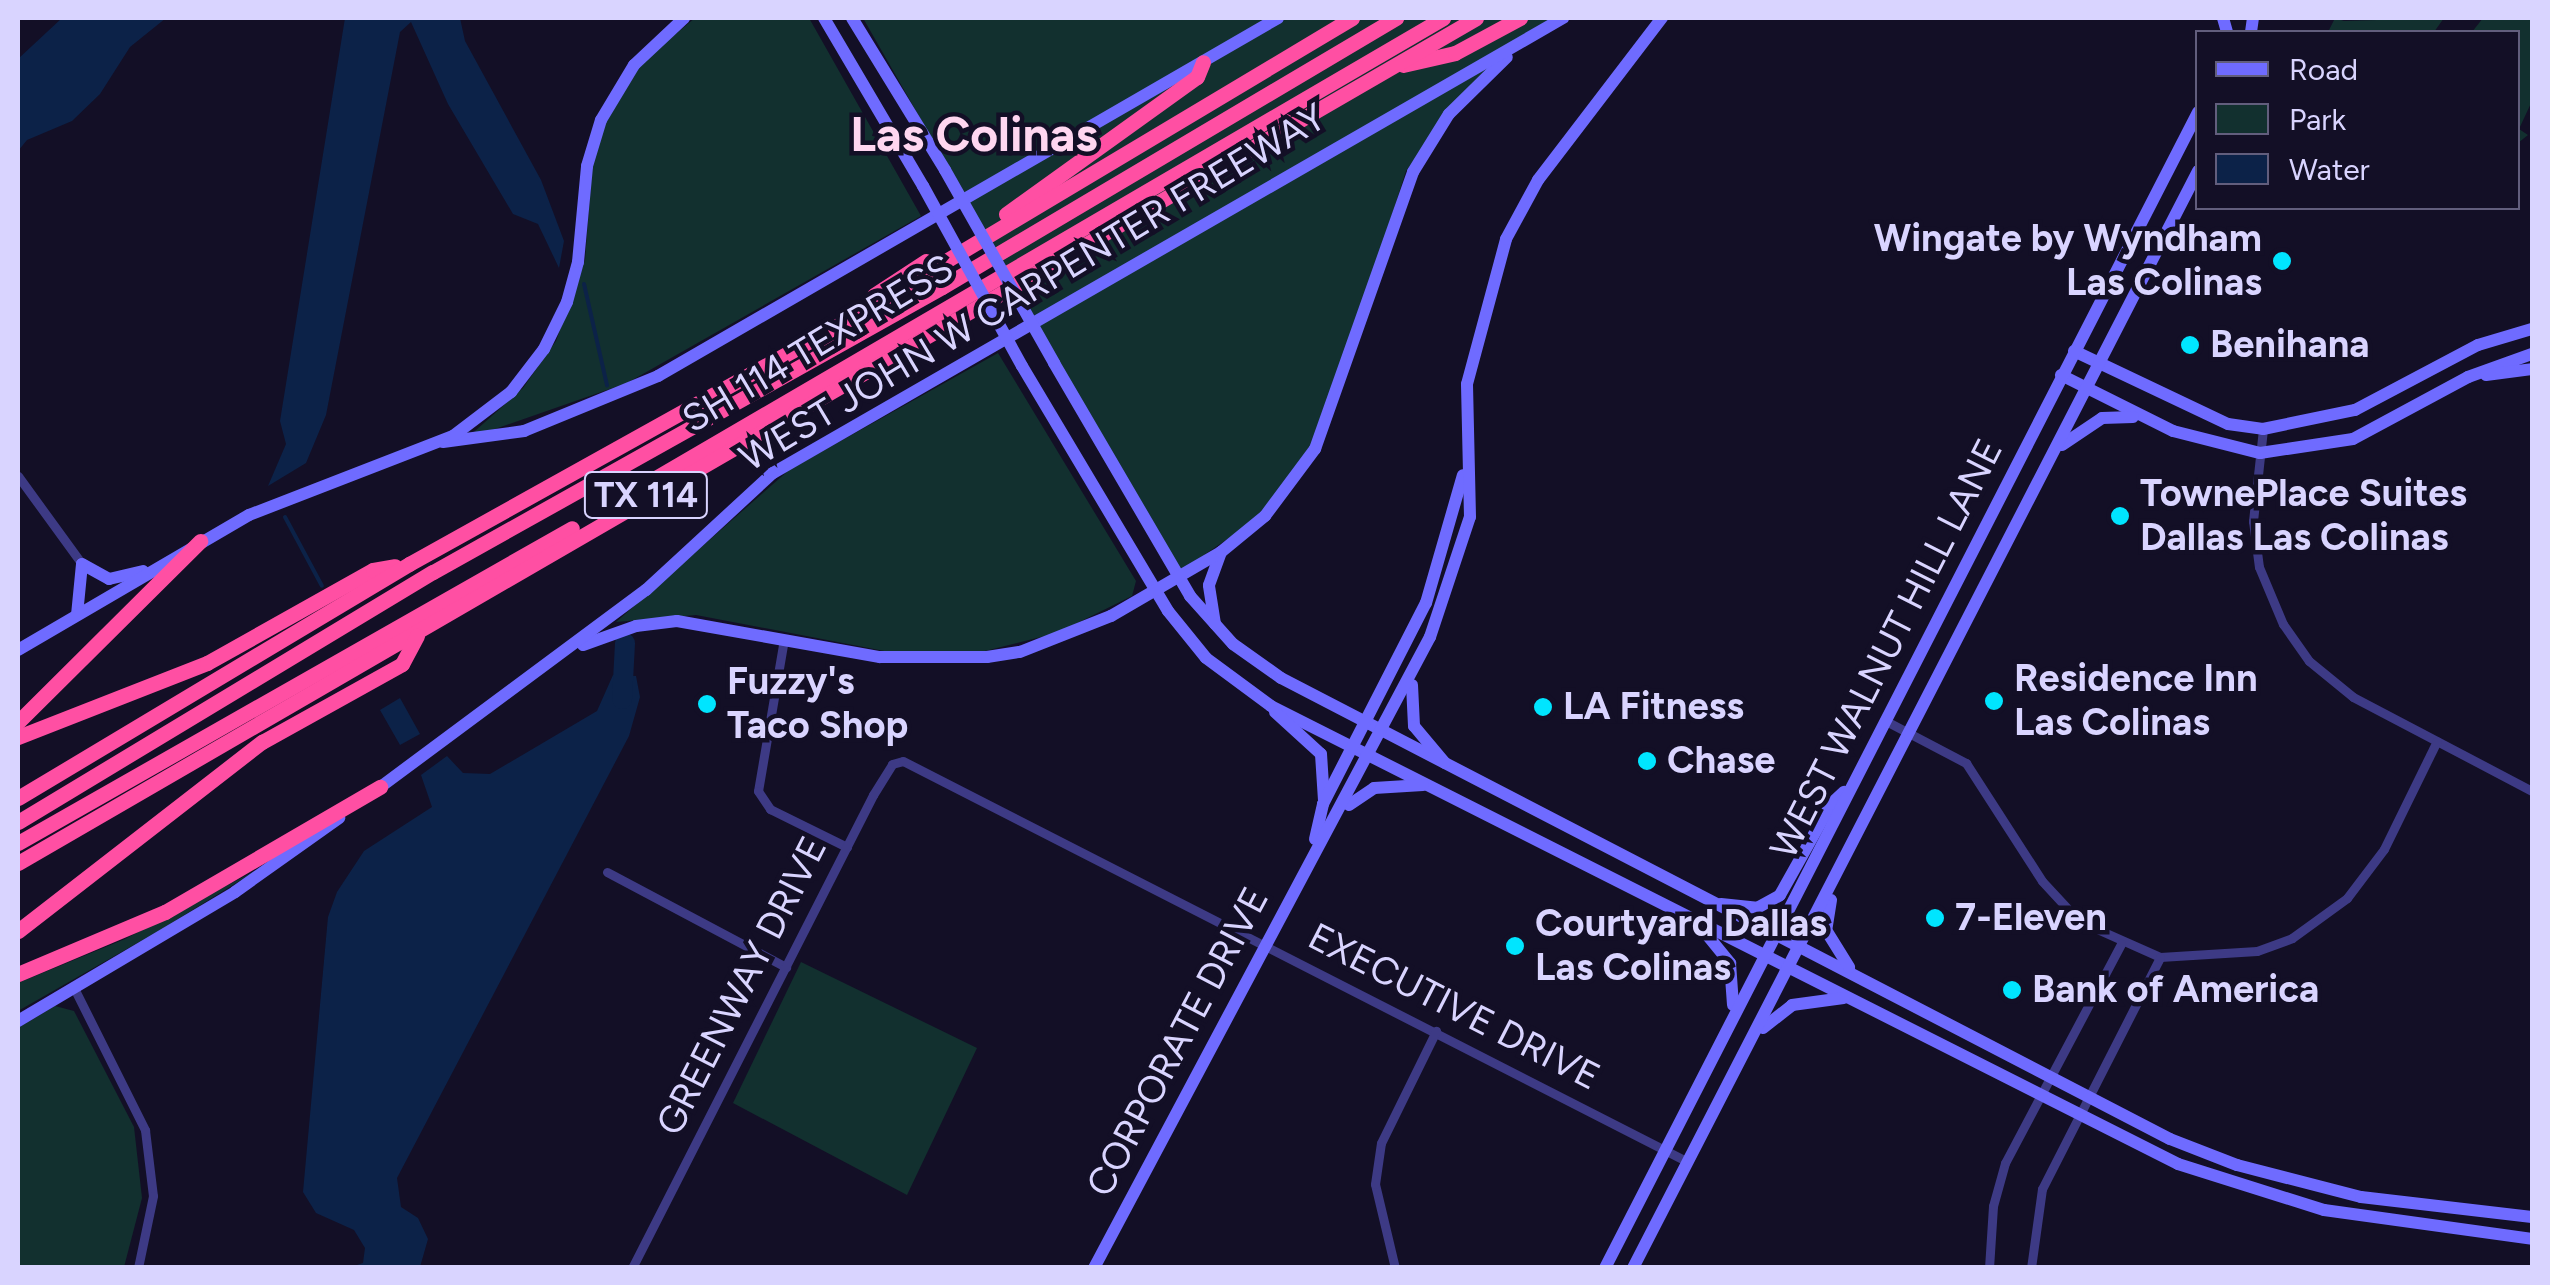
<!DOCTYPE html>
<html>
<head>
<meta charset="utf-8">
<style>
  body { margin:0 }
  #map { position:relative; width:2550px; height:1285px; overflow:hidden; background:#130f26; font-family:Figtree,sans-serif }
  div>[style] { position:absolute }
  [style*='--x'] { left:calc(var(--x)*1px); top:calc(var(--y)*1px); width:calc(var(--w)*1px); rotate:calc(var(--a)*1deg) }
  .green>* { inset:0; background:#12302f }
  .water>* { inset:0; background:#0c2248 }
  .stream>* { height:4px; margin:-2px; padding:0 2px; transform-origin:2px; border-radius:2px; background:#0c2248 }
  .river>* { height:20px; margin:-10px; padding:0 10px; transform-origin:10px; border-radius:10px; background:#0c2248 }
  .street>* { height:9px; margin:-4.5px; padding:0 4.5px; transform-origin:4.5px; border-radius:4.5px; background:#3d3a85 }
  .secondary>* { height:12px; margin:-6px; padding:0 6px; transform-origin:6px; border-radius:6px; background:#6f6bff }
  .highway>* { height:15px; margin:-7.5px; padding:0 7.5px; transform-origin:7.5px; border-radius:7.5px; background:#ff4fa3 }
  .secondary-bridge>* { height:12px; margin:-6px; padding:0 6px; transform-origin:6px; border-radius:6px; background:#6f6bff }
  .dots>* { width:28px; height:28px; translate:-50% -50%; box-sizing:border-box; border:5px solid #130f26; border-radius:50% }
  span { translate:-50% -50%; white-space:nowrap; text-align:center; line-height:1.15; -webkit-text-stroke:9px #130f26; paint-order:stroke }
  .shield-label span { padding:2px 8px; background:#130f26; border:2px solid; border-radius:8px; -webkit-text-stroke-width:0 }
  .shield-label { font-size:35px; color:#d9d4ff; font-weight:700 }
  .poi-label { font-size:38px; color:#d9d4ff; font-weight:700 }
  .right { translate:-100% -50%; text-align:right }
  .left { translate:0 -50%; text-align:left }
  .street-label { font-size:38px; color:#d9d4ff }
  .district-label { font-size:48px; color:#ffd6f0; font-weight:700 }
  .frame { position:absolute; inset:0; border:20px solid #d9d4ff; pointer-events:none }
  .legend { position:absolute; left:2195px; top:30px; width:325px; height:180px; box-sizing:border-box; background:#130f26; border:2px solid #625e7d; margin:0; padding:12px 18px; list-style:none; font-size:30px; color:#d9d4ff }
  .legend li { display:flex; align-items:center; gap:20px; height:50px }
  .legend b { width:50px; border:2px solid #625e7d }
</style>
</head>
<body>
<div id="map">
  <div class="green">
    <div style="clip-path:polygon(695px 18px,809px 18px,921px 216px,627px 383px,466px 439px,523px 388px,556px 341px,585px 260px,593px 157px,606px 120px,643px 61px)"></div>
    <div style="clip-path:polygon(863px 18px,1552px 18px,1460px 96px,1406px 171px,1324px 425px,1264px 514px,1179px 572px)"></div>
    <div style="clip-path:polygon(2335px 18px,2344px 21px,2444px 18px,2434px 32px,2328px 32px)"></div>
    <div style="clip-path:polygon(2483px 18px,2532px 18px,2532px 101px,2519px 129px,2528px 135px,2518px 143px,2518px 32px,2472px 32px)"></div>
    <div style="clip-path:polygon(998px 353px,1136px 581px,1132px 596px,1057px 633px,977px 653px,900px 654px,696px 615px,616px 622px,789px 470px)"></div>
    <div style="clip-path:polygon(262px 867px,160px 930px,18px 1011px,18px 983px,125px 939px)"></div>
    <div style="clip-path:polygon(801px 962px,977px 1048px,907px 1195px,733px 1103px)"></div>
    <div style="clip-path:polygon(55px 1006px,74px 1011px,134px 1127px,142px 1198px,124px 1267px,18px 1267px,18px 1028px)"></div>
  </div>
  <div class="water">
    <div style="clip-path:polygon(62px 18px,166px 18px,130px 47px,100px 94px,72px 121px,27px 140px,18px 151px,18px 59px)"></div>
    <div style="clip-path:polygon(345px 18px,460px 18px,465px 41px,541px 180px,564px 241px,559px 268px,538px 224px,513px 214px,448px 104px,411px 22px,400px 32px,326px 415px,306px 463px,268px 486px,286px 444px,280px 421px)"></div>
    <div style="clip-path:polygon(613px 675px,636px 676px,640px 697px,629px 736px,397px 1178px,401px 1207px,418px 1218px,428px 1239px,420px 1267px,351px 1267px,363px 1263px,365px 1248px,354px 1230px,316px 1213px,303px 1192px,328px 917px,337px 892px,364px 851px,432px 807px,421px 775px,447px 756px,463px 773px,490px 774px,597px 711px)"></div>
    <div style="clip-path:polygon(400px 698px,420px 734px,400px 745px,380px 710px)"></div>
  </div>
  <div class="stream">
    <div style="--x:584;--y:284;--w:104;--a:77.2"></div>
    <div style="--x:285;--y:517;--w:78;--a:61.8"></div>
  </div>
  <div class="river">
    <div style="--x:622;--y:699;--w:56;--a:-86.9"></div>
  </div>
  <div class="street">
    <div style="--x:2263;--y:429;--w:93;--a:96.2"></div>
    <div style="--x:2253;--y:521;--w:46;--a:82.6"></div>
    <div style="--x:2259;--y:567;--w:62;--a:67.2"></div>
    <div style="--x:2283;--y:624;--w:45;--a:54.9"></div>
    <div style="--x:2309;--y:661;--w:57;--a:39.3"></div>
    <div style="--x:2353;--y:697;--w:202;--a:27.7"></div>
    <div style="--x:18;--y:476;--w:109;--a:54"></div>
    <div style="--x:784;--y:639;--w:154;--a:99.7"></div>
    <div style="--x:758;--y:791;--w:22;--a:56"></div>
    <div style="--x:770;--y:809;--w:86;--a:26.3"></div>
    <div style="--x:1884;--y:720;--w:93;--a:27.7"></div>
    <div style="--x:1966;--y:763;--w:140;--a:57.2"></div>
    <div style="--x:2042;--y:881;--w:54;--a:47.2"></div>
    <div style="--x:2079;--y:921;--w:89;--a:24"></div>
    <div style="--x:2160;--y:957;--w:97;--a:-3.5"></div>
    <div style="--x:2257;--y:951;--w:37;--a:-20"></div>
    <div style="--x:2292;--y:938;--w:68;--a:-36"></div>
    <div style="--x:2347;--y:898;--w:61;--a:-52.9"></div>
    <div style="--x:2384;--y:849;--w:120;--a:-63.9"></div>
    <div style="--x:607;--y:872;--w:203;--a:28"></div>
    <div style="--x:74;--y:988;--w:159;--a:63.4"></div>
    <div style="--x:145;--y:1130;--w:66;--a:83.1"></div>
    <div style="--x:153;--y:1196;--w:74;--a:101.8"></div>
    <div style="--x:632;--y:1268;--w:531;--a:-63"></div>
    <div style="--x:873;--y:795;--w:36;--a:-58"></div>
    <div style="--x:892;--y:764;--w:11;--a:-15"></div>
    <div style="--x:903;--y:761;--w:881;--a:27.06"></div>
    <div style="--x:1395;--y:1268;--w:86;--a:-103.4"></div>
    <div style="--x:1375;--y:1184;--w:41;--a:-81.7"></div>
    <div style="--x:1381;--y:1143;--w:125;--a:-63.8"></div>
    <div style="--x:1989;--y:1268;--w:62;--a:-86.3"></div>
    <div style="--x:1993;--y:1206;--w:45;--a:-74.4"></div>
    <div style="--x:2005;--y:1163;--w:248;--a:-62.1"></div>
    <div style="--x:2031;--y:1268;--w:80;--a:-82.1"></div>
    <div style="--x:2042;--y:1189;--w:260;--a:-63"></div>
  </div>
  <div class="secondary">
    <div style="--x:824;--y:18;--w:195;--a:59.5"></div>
    <div style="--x:852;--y:18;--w:178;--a:58.5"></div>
    <div style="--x:2223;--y:18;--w:15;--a:74"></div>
    <div style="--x:2251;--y:32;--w:14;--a:-82"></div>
    <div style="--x:2074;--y:351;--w:170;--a:25.4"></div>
    <div style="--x:2228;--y:424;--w:35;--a:8"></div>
    <div style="--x:2263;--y:429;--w:94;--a:-11.7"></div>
    <div style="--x:2355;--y:410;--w:139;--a:-27.9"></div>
    <div style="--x:2478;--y:345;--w:56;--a:-16.5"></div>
    <div style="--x:1054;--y:363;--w:270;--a:59.7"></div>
    <div style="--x:1190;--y:596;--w:64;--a:48.1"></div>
    <div style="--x:1233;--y:644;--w:59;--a:35.3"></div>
    <div style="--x:1281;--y:678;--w:1001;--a:27.41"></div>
    <div style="--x:2170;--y:1139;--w:72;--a:21.2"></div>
    <div style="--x:2237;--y:1165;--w:128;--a:14.5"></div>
    <div style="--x:2361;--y:1197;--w:172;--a:6.7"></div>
    <div style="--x:1022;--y:366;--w:285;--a:59.2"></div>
    <div style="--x:1168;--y:611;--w:60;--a:51"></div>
    <div style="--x:1206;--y:658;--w:81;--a:36.4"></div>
    <div style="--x:1271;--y:706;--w:1016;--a:26.79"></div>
    <div style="--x:2178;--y:1164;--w:153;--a:17.5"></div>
    <div style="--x:2324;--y:1210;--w:210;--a:7.9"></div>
    <div style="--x:2061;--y:375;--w:125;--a:26.6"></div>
    <div style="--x:2173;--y:431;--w:90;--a:14.2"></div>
    <div style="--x:2260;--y:453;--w:94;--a:-8.6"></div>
    <div style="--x:2353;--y:439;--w:131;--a:-28.3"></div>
    <div style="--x:2468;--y:377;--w:68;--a:-19.8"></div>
    <div style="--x:2486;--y:375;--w:46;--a:-7.4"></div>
    <div style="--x:443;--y:442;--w:82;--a:-7.7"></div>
    <div style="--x:524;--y:431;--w:145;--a:-22.3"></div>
    <div style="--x:658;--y:376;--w:716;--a:-30"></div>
    <div style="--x:2062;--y:445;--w:48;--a:-34"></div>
    <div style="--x:2102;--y:418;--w:31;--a:-2"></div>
    <div style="--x:82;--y:564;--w:31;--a:29"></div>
    <div style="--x:109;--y:579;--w:35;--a:-13"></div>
    <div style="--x:77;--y:615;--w:51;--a:-84.4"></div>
    <div style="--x:1215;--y:624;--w:39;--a:-99"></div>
    <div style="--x:1209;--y:585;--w:35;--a:-70"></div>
    <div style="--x:583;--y:645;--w:56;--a:-19.7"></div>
    <div style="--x:636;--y:626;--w:41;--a:-7"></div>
    <div style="--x:677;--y:621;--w:206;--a:10.1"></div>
    <div style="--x:880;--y:657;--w:107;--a:0"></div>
    <div style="--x:987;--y:657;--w:33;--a:-9"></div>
    <div style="--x:1020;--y:652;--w:98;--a:-21.6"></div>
    <div style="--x:1111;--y:616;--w:127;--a:-30.2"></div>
    <div style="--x:1221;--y:552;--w:57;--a:-39.3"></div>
    <div style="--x:1265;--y:516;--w:84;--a:-53.3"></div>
    <div style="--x:1315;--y:449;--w:294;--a:-70.5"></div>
    <div style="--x:1413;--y:172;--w:68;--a:-58.2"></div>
    <div style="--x:1449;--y:114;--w:81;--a:-44.5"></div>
    <div style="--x:18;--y:650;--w:268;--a:-30.3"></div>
    <div style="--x:249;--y:515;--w:219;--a:-21.2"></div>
    <div style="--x:453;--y:436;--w:73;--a:-37.2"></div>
    <div style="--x:511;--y:392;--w:54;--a:-52.5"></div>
    <div style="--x:544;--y:349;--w:52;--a:-63.9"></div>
    <div style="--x:567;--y:302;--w:41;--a:-74.6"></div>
    <div style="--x:578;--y:262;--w:96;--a:-84.6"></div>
    <div style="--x:587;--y:166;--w:48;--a:-73.1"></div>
    <div style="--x:601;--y:120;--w:64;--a:-59"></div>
    <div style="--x:634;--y:65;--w:69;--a:-43.2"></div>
    <div style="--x:1412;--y:685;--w:41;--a:87.2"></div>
    <div style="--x:1414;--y:726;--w:48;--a:50"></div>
    <div style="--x:1275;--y:712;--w:62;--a:42.4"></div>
    <div style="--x:1321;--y:754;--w:46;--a:86.3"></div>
    <div style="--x:375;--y:791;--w:337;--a:-36.6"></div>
    <div style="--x:646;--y:590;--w:173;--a:-42.7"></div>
    <div style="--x:773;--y:473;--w:912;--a:-29.94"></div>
    <div style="--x:1349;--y:805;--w:30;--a:-34"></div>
    <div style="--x:1374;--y:788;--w:49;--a:-3.5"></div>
    <div style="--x:1315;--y:839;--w:36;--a:-77"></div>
    <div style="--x:1323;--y:804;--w:226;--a:-62.9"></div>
    <div style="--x:1426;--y:603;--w:133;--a:-73.9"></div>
    <div style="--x:1831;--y:900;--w:30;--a:99"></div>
    <div style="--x:1826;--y:930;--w:44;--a:58.1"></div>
    <div style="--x:1721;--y:904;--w:36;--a:6"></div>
    <div style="--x:1757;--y:908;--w:26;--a:-29"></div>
    <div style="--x:1780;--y:895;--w:104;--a:-60.7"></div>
    <div style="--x:1831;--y:804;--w:18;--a:-43"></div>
    <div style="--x:1703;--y:930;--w:43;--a:50.7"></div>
    <div style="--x:1730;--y:963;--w:42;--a:85.9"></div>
    <div style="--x:18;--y:1021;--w:252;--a:-30.7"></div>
    <div style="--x:235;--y:892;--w:128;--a:-35.4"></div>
    <div style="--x:1763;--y:1028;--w:37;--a:-38"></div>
    <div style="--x:1792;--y:1005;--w:52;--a:-7.7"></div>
    <div style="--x:1094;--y:1268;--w:715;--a:-61.97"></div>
    <div style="--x:1430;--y:637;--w:126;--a:-71.6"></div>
    <div style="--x:1470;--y:517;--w:133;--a:-91.3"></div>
    <div style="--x:1467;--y:384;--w:150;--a:-74.9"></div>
    <div style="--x:1506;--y:239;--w:67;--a:-61.5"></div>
    <div style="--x:1538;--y:180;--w:204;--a:-52.6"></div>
    <div style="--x:1605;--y:1268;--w:1299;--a:-62.84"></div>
    <div style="--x:1633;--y:1268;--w:1234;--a:-62.75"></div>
  </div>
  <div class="highway">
    <div style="--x:1403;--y:65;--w:53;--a:-13"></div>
    <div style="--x:1455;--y:53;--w:74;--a:-28.3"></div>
    <div style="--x:1006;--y:214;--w:235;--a:-35.7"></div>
    <div style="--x:1197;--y:77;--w:16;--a:-68"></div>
    <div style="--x:874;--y:295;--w:62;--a:-33.2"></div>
    <div style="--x:635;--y:490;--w:936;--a:-30.29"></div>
    <div style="--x:18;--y:722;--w:257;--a:-44.8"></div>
    <div style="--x:18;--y:737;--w:203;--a:-21.4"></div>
    <div style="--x:207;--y:663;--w:190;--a:-29.3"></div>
    <div style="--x:373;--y:570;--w:22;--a:-10"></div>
    <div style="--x:18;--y:798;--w:456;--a:-30.9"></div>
    <div style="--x:409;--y:564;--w:484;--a:-29.1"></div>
    <div style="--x:832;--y:329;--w:606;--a:-30.88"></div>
    <div style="--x:18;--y:822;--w:484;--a:-31.1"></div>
    <div style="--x:433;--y:572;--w:583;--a:-29.25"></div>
    <div style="--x:942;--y:287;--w:528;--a:-30.65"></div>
    <div style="--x:18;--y:843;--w:637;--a:-29.62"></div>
    <div style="--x:18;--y:863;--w:1685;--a:-30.09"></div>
    <div style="--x:18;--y:931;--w:309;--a:-37.8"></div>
    <div style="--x:262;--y:742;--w:160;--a:-29.1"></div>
    <div style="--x:402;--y:664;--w:32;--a:-62"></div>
    <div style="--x:18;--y:974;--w:160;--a:-22.9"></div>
    <div style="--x:165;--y:912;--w:249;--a:-30.2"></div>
  </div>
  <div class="secondary-bridge">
    <div style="--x:945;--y:170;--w:222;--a:60.5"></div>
    <div style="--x:923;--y:186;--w:205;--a:61.2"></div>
  </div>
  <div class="dots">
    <div style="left:2282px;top:261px;background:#00e5ff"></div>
    <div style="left:2190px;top:345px;background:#00e5ff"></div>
    <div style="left:2120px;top:516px;background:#00e5ff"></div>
    <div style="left:1994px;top:701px;background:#00e5ff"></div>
    <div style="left:707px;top:704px;background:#00e5ff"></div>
    <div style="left:1543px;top:707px;background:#00e5ff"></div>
    <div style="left:1647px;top:761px;background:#00e5ff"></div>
    <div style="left:1935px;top:918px;background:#00e5ff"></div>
    <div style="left:1515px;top:946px;background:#00e5ff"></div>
    <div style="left:2012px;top:990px;background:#00e5ff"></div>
  </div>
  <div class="shield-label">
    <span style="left:646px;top:495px">TX 114</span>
  </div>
  <div class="poi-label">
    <span class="right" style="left:2262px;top:261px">Wingate by Wyndham<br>Las Colinas</span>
    <span class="left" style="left:2210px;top:345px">Benihana</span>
    <span class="left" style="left:2140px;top:516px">TownePlace Suites<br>Dallas Las Colinas</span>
    <span class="left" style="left:2014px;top:701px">Residence Inn<br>Las Colinas</span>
    <span class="left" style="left:727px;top:704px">Fuzzy's<br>Taco Shop</span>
    <span class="left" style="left:1563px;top:707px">LA Fitness</span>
    <span class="left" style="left:1667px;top:761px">Chase</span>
    <span class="left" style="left:1955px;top:918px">7-Eleven</span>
    <span class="left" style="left:1535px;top:946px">Courtyard Dallas<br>Las Colinas</span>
    <span class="left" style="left:2032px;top:990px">Bank of America</span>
  </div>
  <div class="street-label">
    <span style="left:1033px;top:288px;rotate:-31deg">WEST JOHN W CARPENTER FREEWAY</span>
    <span style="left:818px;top:344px;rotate:-31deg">SH 114 TEXPRESS</span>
    <span style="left:1887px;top:649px;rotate:-63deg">WEST WALNUT HILL LANE</span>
    <span style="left:742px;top:986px;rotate:-63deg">GREENWAY DRIVE</span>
    <span style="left:1454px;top:1007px;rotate:27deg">EXECUTIVE DRIVE</span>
    <span style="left:1178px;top:1042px;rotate:-62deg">CORPORATE DRIVE</span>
  </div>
  <div class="district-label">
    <span style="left:974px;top:135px">Las Colinas</span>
  </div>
  <div class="frame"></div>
  <ul class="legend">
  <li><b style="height:12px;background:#6f6bff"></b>Road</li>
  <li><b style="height:28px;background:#12302f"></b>Park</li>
  <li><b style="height:28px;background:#0c2248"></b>Water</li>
  </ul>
</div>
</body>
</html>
